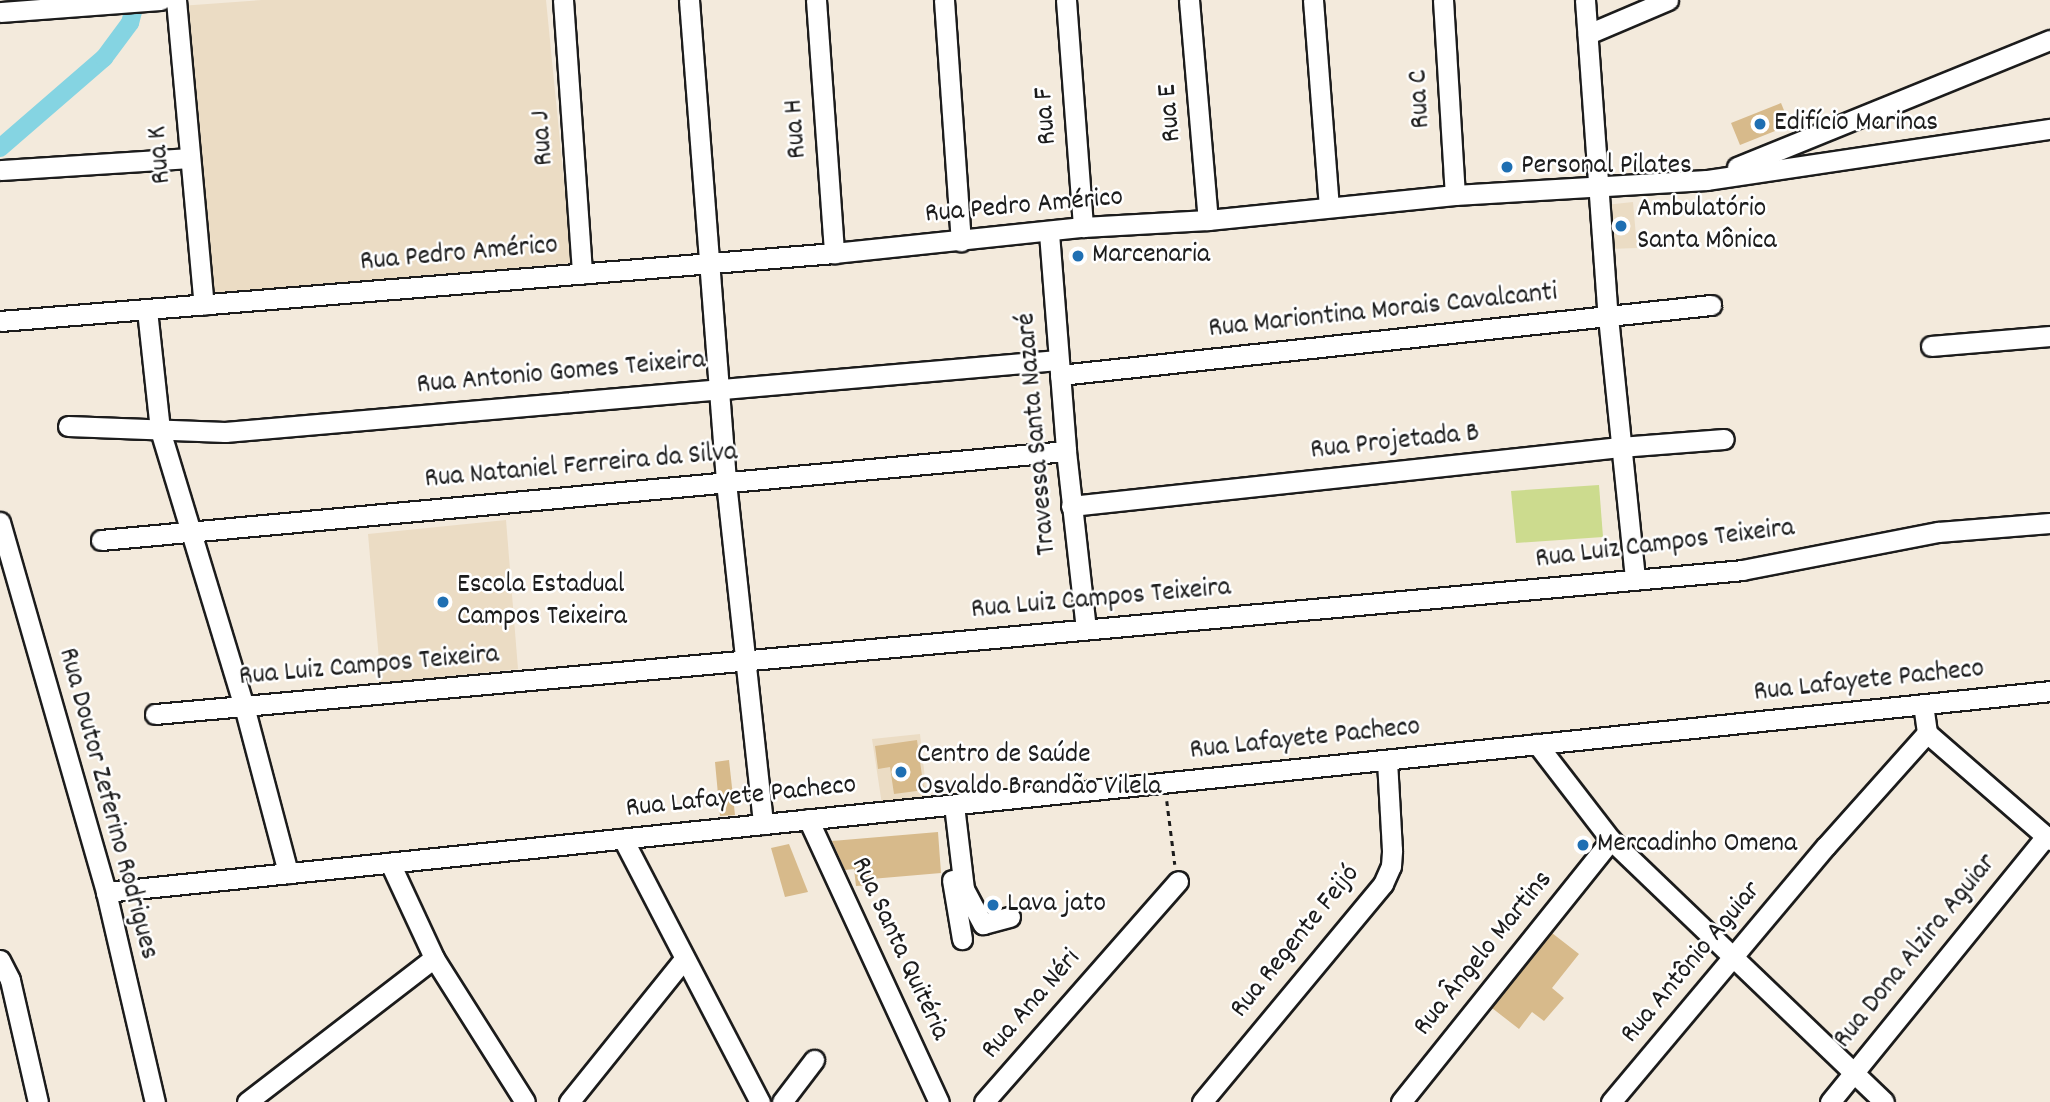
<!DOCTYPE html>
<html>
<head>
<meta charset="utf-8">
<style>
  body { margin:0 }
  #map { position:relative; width:2050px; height:1102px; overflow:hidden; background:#f3eadc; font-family:Dekko,sans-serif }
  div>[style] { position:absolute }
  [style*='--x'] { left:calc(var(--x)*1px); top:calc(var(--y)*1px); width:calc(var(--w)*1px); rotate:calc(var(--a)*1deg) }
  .built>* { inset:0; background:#ebdcc4 }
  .green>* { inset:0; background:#ccdb8e }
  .canal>* { height:18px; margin:-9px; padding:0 9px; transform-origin:9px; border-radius:9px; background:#85d4e2 }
  .building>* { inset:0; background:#d7ba8b }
  .path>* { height:2.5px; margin-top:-1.25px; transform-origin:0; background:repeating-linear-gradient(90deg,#1c1c1c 0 5px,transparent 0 10px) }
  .roads { filter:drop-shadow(2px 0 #1c1c1c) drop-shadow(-2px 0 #1c1c1c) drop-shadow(0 2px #1c1c1c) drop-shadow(0 -2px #1c1c1c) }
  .minor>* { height:19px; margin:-9.5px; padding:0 9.5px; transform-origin:9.5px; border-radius:9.5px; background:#fff }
  .dots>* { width:19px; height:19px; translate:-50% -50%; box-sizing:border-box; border:4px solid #fff; border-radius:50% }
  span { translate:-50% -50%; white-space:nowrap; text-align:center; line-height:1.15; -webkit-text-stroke:5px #fff; paint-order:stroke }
  .street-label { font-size:28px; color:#1c1c1c }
  .poi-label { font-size:28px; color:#1c1c1c }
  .left { translate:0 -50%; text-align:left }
</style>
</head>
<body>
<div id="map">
  <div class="built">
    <div style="clip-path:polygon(262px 0,546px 0,572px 263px,205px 294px,180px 6px)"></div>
    <div style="clip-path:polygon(1633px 202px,1637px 248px,1609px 249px,1605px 205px)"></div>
    <div style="clip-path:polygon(506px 520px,518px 669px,381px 683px,368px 534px)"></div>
    <div style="clip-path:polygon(920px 734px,928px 806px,883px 811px,872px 739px)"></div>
  </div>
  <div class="green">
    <div style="clip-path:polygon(1599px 485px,1603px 537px,1516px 543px,1511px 491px)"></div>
  </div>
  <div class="canal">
    <div style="--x:0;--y:148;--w:138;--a:-40.9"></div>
    <div style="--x:104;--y:58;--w:44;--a:-53.4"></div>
    <div style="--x:130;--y:23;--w:24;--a:-75"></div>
  </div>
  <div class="building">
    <div style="clip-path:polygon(1781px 103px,1790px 125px,1740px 145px,1731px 123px)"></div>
    <div style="clip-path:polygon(917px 740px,924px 790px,894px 794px,890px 767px,878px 769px,875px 746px)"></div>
    <div style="clip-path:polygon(729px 760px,735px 815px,720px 816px,715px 762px)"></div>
    <div style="clip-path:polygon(938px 832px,941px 873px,871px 879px,872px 885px,856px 886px,854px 869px,845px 870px,832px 841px)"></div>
    <div style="clip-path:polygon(789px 844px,808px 892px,785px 897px,771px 848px)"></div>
    <div style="clip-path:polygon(1552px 933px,1579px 954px,1552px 988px,1564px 998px,1544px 1021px,1532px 1012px,1519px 1029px,1492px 1008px)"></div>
  </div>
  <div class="path">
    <div style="--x:1167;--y:801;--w:64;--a:82.8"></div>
  </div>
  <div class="roads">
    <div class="minor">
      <div style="--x:176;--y:0;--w:306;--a:84.8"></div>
      <div style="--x:563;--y:0;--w:274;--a:86"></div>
      <div style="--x:689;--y:0;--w:483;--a:85.6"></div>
      <div style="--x:726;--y:482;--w:344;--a:83.8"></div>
      <div style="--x:816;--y:0;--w:254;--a:85.9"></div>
      <div style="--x:944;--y:0;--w:242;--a:86"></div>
      <div style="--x:1066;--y:0;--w:228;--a:85.7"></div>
      <div style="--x:1189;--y:0;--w:221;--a:85.1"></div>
      <div style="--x:1313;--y:0;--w:207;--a:85.6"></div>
      <div style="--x:1443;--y:0;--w:195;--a:86.5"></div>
      <div style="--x:1585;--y:0;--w:318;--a:85.9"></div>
      <div style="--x:1608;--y:317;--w:264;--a:84.1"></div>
      <div style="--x:0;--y:12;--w:161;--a:-4.3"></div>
      <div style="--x:1588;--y:34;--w:87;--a:-23"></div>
      <div style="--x:1737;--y:167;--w:338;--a:-22.1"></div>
      <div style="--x:0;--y:170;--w:189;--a:-3.6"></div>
      <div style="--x:1049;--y:233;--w:219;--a:85.5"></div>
      <div style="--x:1066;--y:451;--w:179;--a:83.6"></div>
      <div style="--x:147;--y:310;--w:121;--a:83.8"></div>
      <div style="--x:160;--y:430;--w:288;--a:73.1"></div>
      <div style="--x:244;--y:706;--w:173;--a:75.2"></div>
      <div style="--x:0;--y:321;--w:837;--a:-4.66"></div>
      <div style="--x:834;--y:253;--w:250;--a:-6"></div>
      <div style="--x:1083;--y:227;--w:125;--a:-3.2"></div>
      <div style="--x:1208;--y:220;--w:248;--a:-5.8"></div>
      <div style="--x:1455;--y:195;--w:252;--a:-3.4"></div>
      <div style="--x:1707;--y:180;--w:347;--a:-8.5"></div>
      <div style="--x:1931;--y:346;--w:119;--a:-4.8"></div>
      <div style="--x:1060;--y:375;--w:655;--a:-6.14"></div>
      <div style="--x:68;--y:426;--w:157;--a:2.2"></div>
      <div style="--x:225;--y:432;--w:836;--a:-4.94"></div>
      <div style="--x:1071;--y:506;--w:552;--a:-6.13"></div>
      <div style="--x:1620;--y:447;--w:104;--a:-4.4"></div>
      <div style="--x:0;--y:522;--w:385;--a:74"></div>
      <div style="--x:106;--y:892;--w:216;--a:76.9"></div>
      <div style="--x:101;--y:540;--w:969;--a:-5.27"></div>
      <div style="--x:1923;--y:704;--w:29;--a:82"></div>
      <div style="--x:1927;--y:733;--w:163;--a:41"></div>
      <div style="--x:155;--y:714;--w:1594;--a:-5.18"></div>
      <div style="--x:1742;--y:570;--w:200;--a:-11"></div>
      <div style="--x:1938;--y:532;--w:112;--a:-4.6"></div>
      <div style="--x:1537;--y:744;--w:121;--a:52.4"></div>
      <div style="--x:1611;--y:840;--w:378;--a:43.8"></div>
      <div style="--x:954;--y:805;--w:85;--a:83.2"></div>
      <div style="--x:964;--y:889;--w:40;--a:62"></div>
      <div style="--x:983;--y:924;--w:28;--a:-15"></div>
      <div style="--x:808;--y:819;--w:312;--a:65.2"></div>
      <div style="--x:623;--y:839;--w:297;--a:62.5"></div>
      <div style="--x:390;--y:863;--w:105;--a:65.1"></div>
      <div style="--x:434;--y:958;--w:170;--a:57.7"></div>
      <div style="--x:952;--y:880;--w:60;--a:80.4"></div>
      <div style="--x:106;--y:892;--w:1954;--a:-5.9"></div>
      <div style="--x:0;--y:960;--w:22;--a:63"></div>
      <div style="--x:10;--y:980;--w:125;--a:77.1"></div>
      <div style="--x:247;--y:1102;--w:236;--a:-37.6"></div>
      <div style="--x:569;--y:1102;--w:184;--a:-51.2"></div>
      <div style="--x:782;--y:1102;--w:53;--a:-52.7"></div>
      <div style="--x:984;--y:1102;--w:294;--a:-48.7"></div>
      <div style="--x:1202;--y:1102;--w:283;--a:-50.3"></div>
      <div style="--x:1383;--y:884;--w:20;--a:-66"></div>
      <div style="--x:1391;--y:866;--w:16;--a:-86"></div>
      <div style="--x:1392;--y:850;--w:90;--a:-93.2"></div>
      <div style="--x:1401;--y:1102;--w:336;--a:-51.3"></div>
      <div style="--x:1611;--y:1102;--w:334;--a:-50"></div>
      <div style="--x:1826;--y:846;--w:152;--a:-48.2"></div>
      <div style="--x:1830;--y:1102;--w:343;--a:-50.9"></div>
    </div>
  </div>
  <div class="dots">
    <div style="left:1760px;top:124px;background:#1f6fb2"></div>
    <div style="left:1507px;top:167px;background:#1f6fb2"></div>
    <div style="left:1621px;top:226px;background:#1f6fb2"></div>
    <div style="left:1078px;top:256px;background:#1f6fb2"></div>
    <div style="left:443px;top:602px;background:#1f6fb2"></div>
    <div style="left:901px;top:772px;background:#1f6fb2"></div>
    <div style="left:1583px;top:845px;background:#1f6fb2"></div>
    <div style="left:993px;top:905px;background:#1f6fb2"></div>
  </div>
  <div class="street-label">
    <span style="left:1421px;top:99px;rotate:-93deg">Rua C</span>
    <span style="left:1171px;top:113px;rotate:-95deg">Rua E</span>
    <span style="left:1047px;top:116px;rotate:-94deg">Rua F</span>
    <span style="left:797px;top:129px;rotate:-94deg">Rua H</span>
    <span style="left:544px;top:138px;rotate:-94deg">Rua J</span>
    <span style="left:161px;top:155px;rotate:-95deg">Rua K</span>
    <span style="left:1024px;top:207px;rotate:-5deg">Rua Pedro Américo</span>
    <span style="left:459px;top:255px;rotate:-5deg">Rua Pedro Américo</span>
    <span style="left:1383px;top:312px;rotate:-6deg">Rua Mariontina Morais Cavalcanti</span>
    <span style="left:561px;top:374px;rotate:-5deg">Rua Antonio Gomes Teixeira</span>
    <span style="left:1038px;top:434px;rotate:-95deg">Travessa Santa Nazaré</span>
    <span style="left:1395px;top:443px;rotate:-6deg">Rua Projetada B</span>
    <span style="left:581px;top:467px;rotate:-5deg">Rua Nataniel Ferreira da Silva</span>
    <span style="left:1665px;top:545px;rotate:-7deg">Rua Luiz Campos Teixeira</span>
    <span style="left:1101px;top:600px;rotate:-5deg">Rua Luiz Campos Teixeira</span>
    <span style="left:369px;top:667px;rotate:-5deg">Rua Luiz Campos Teixeira</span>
    <span style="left:1869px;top:682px;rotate:-6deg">Rua Lafayete Pacheco</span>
    <span style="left:1305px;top:740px;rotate:-6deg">Rua Lafayete Pacheco</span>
    <span style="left:741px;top:798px;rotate:-6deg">Rua Lafayete Pacheco</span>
    <span style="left:107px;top:804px;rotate:75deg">Rua Doutor Zeferino Rodrigues</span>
    <span style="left:1296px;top:942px;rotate:-51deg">Rua Regente Feijó</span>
    <span style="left:899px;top:949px;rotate:65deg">Rua Santa Quitéria</span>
    <span style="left:1916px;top:952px;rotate:-51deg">Rua Dona Alzira Aguiar</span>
    <span style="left:1484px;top:954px;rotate:-51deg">Rua Ângelo Martins</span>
    <span style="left:1692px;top:963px;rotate:-50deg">Rua Antônio Aguiar</span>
    <span style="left:1032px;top:1005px;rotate:-49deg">Rua Ana Néri</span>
  </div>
  <div class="poi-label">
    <span class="left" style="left:1774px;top:124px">Edifício Marinas</span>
    <span class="left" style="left:1521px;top:167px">Personal Pilates</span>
    <span class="left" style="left:1637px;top:226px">Ambulatório<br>Santa Mônica</span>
    <span class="left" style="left:1092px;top:256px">Marcenaria</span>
    <span class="left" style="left:457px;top:602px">Escola Estadual<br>Campos Teixeira</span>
    <span class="left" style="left:917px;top:772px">Centro de Saúde<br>Osvaldo Brandão Vilela</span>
    <span class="left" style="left:1597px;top:845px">Mercadinho Omena</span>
    <span class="left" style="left:1007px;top:905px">Lava jato</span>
  </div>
</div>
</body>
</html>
